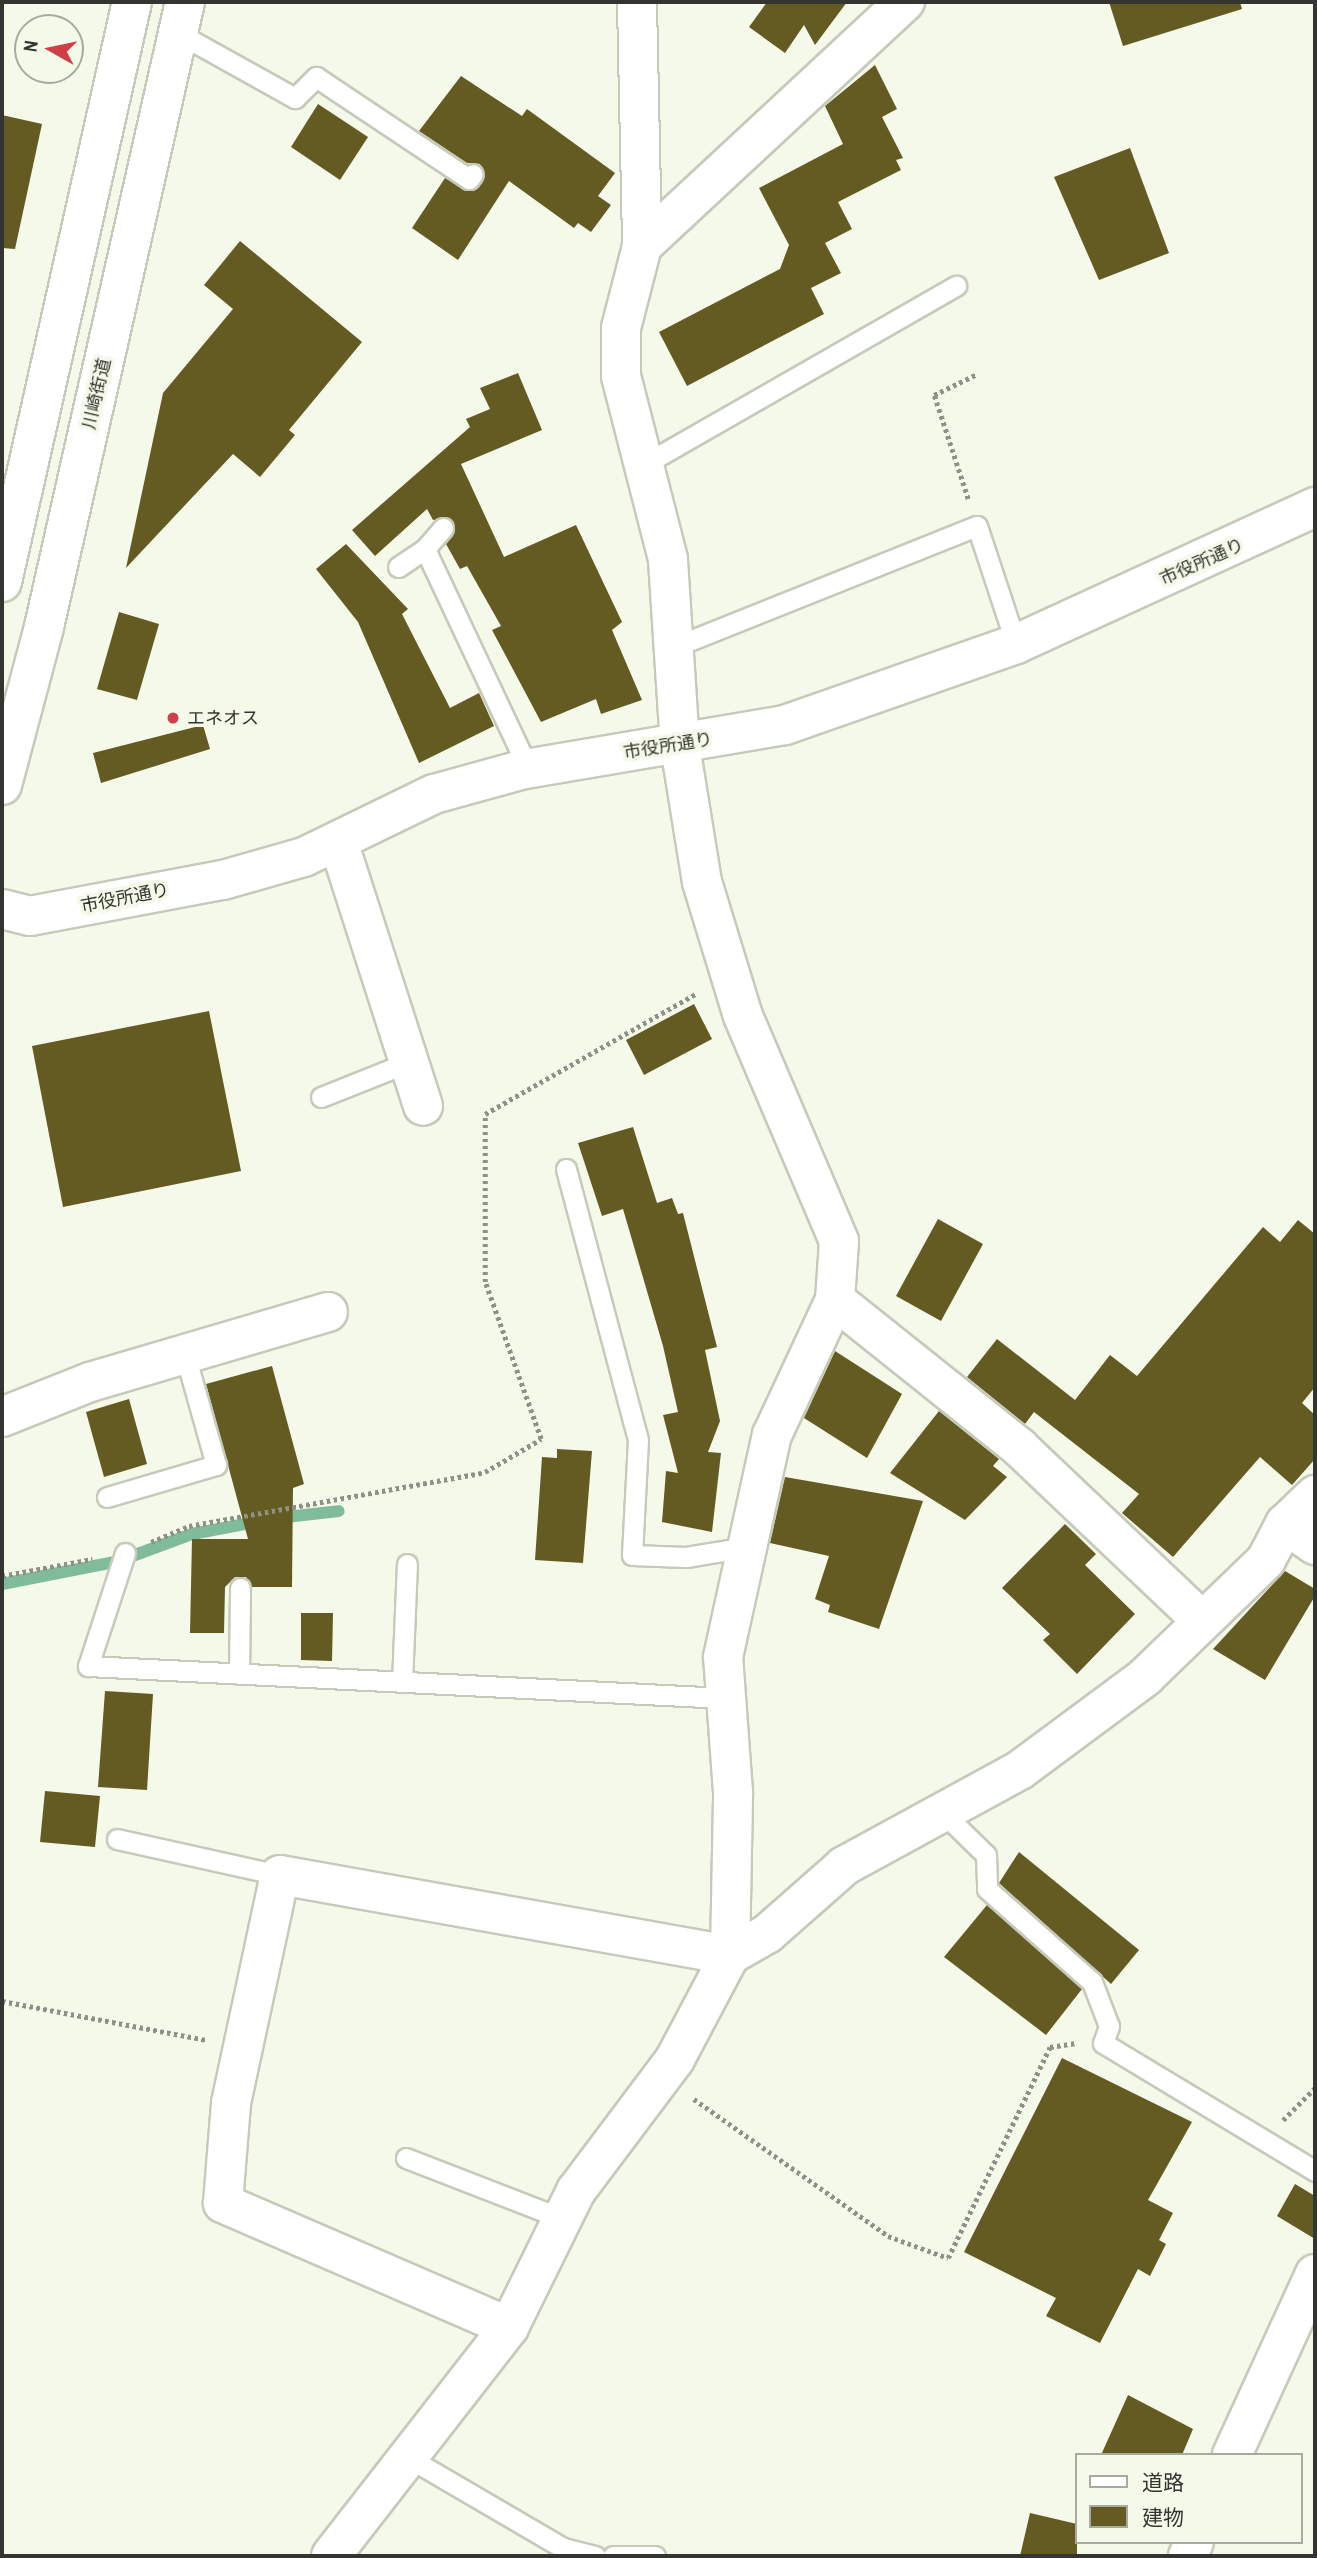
<!DOCTYPE html>
<html>
<head>
<meta charset="utf-8">
<style>
  body { margin:0 }
  #map { position:relative; width:1317px; height:2558px; overflow:hidden; background:#f4f9e9; font-family:"Archivo Narrow","Noto Sans JP",sans-serif }
  div>[style] { position:absolute }
  [style*='--x'] { left:calc(var(--x)*1px); top:calc(var(--y)*1px); width:calc(var(--w)*1px); rotate:calc(var(--a)*1deg) }
  .stream>* { height:12px; margin:-6px; padding:0 6px; transform-origin:6px; border-radius:6px; background:#80bb9b }
  .building>* { inset:0; background:#645b23 }
  .path>* { height:4.5px; margin-top:-2.25px; transform-origin:0; background:repeating-linear-gradient(90deg,#8e9187 0 3.5px,transparent 0 7px) }
  .roads { filter:drop-shadow(2px 0 #c5cabb) drop-shadow(-2px 0 #c5cabb) drop-shadow(0 2px #c5cabb) drop-shadow(0 -2px #c5cabb) }
  .lane>* { height:19px; margin:-9.5px; padding:0 9.5px; transform-origin:9.5px; border-radius:9.5px; background:#fff }
  .street>* { height:38px; margin:-19px; padding:0 19px; transform-origin:19px; border-radius:19px; background:#fff }
  .secondary>* { height:38px; margin:-19px; padding:0 19px; transform-origin:19px; border-radius:19px; background:#fff }
  .primary>* { height:38px; margin:-19px; padding:0 19px; transform-origin:19px; border-radius:19px; background:#fff }
  .dots>* { width:19px; height:19px; translate:-50% -50%; box-sizing:border-box; border:4px solid #f4f9e9; border-radius:50% }
  span { translate:-50% -50%; white-space:nowrap; text-align:center; line-height:1.15; -webkit-text-stroke:7px #f4f9e9; paint-order:stroke }
  .street-label { font-size:18px; color:#343530 }
  .poi-label { font-size:18px; color:#343530 }
  .left { translate:0 -50%; text-align:left }
  .frame { position:absolute; inset:0; border:4px solid #343530; pointer-events:none }
  .legend { position:absolute; left:1075px; top:2453px; width:228px; height:91px; box-sizing:border-box; background:#f4f9e9; border:2px solid #a7ab9f; margin:0; padding:9px 12px; list-style:none; font-size:21px; color:#343530 }
  .legend li { display:flex; align-items:center; gap:14px; height:35px }
  .legend b { width:35px; border:2px solid #a7ab9f }
  .north { position:absolute; left:14px; top:14px; width:70px; height:70px; box-sizing:border-box; background:#f4f9e9; border:2px solid #a7ab9f; border-radius:50%; rotate:279deg; font-size:19px; font-weight:700; line-height:28px; text-align:center; color:#343530 }
  .north::after { content:''; display:block; margin:auto; width:24px; height:32px; background:#ce3f46; clip-path:polygon(50% 0,100% 100%,50% 72%,0 100%) }
</style>
</head>
<body>
<div id="map">
  <div class="stream">
    <div style="--x:277;--y:1518;--w:62;--a:-6.4"></div>
    <div style="--x:135;--y:1555;--w:61;--a:-20.2"></div>
    <div style="--x:192;--y:1534;--w:69;--a:-10.8"></div>
    <div style="--x:2;--y:1584;--w:114;--a:-11.1"></div>
  </div>
  <div class="building">
    <div style="clip-path:polygon(767px 2px,847px 2px,815px 45px,804px 25px,785px 53px,749px 27px)"></div>
    <div style="clip-path:polygon(1109px 2px,1240px 2px,1242px 9px,1123px 46px)"></div>
    <div style="clip-path:polygon(875px 65px,897px 109px,882px 117px,903px 158px,896px 160px,901px 170px,838px 202px,852px 229px,825px 243px,841px 273px,811px 288px,824px 314px,687px 386px,659px 332px,780px 269px,789px 245px,759px 188px,843px 144px,825px 106px)"></div>
    <div style="clip-path:polygon(461px 76px,522px 116px,527px 109px,615px 173px,598px 196px,611px 205px,591px 232px,578px 223px,574px 228px,509px 181px,458px 260px,412px 228px,445px 178px,469px 191px,485px 177px,480px 164px,467px 163px,419px 131px)"></div>
    <div style="clip-path:polygon(318px 104px,368px 137px,340px 180px,291px 147px)"></div>
    <div style="clip-path:polygon(2px 115px,42px 124px,15px 249px,2px 248px)"></div>
    <div style="clip-path:polygon(1130px 148px,1169px 253px,1099px 280px,1054px 177px)"></div>
    <div style="clip-path:polygon(240px 241px,362px 342px,289px 430px,295px 435px,260px 477px,233px 454px,126px 568px,163px 393px,233px 309px,204px 285px)"></div>
    <div style="clip-path:polygon(518px 373px,542px 430px,461px 464px,504px 557px,576px 525px,622px 622px,612px 630px,642px 700px,601px 714px,596px 699px,541px 722px,492px 630px,501px 626px,467px 566px,460px 569px,446px 544px,455px 530px,450px 518px,433px 520px,427px 509px,375px 556px,352px 530px,470px 427px,466px 419px,490px 409px,480px 388px)"></div>
    <div style="clip-path:polygon(346px 544px,408px 609px,402px 614px,450px 708px,479px 693px,494px 726px,419px 763px,358px 622px,316px 569px)"></div>
    <div style="clip-path:polygon(119px 612px,159px 624px,137px 700px,97px 689px)"></div>
    <div style="clip-path:polygon(203px 725px,210px 749px,101px 783px,93px 753px)"></div>
    <div style="clip-path:polygon(694px 1004px,712px 1039px,644px 1075px,626px 1040px)"></div>
    <div style="clip-path:polygon(209px 1011px,241px 1171px,63px 1207px,32px 1046px)"></div>
    <div style="clip-path:polygon(633px 1127px,657px 1203px,672px 1198px,678px 1214px,683px 1213px,717px 1347px,705px 1350px,720px 1421px,708px 1452px,721px 1453px,712px 1532px,662px 1522px,666px 1471px,678px 1473px,663px 1415px,678px 1412px,663px 1346px,623px 1209px,602px 1216px,578px 1143px)"></div>
    <div style="clip-path:polygon(938px 1219px,983px 1244px,941px 1321px,896px 1296px)"></div>
    <div style="clip-path:polygon(1298px 1220px,1315px 1234px,1315px 1387px,1302px 1403px,1315px 1415px,1315px 1459px,1292px 1485px,1260px 1457px,1173px 1557px,1122px 1513px,1139px 1494px,1034px 1412px,1025px 1424px,967px 1377px,997px 1339px,1075px 1400px,1110px 1355px,1137px 1376px,1263px 1227px,1280px 1242px)"></div>
    <div style="clip-path:polygon(835px 1351px,902px 1394px,867px 1458px,804px 1418px)"></div>
    <div style="clip-path:polygon(272px 1366px,304px 1484px,293px 1488px,292px 1587px,252px 1587px,246px 1577px,235px 1577px,225px 1587px,224px 1633px,190px 1633px,192px 1539px,248px 1539px,206px 1384px)"></div>
    <div style="clip-path:polygon(129px 1399px,147px 1464px,104px 1477px,86px 1412px)"></div>
    <div style="clip-path:polygon(939px 1411px,999px 1459px,993px 1466px,1007px 1477px,965px 1520px,890px 1473px)"></div>
    <div style="clip-path:polygon(557px 1449px,592px 1451px,583px 1563px,535px 1560px,542px 1457px,557px 1458px)"></div>
    <div style="clip-path:polygon(785px 1477px,923px 1501px,879px 1629px,828px 1612px,830px 1605px,815px 1599px,829px 1556px,770px 1543px)"></div>
    <div style="clip-path:polygon(1065px 1524px,1096px 1554px,1085px 1565px,1135px 1614px,1077px 1674px,1043px 1640px,1050px 1634px,1002px 1588px)"></div>
    <div style="clip-path:polygon(1285px 1571px,1315px 1589px,1315px 1596px,1265px 1680px,1213px 1649px)"></div>
    <div style="clip-path:polygon(301px 1613px,333px 1613px,332px 1661px,301px 1660px)"></div>
    <div style="clip-path:polygon(105px 1691px,153px 1694px,147px 1790px,98px 1787px)"></div>
    <div style="clip-path:polygon(45px 1791px,100px 1796px,95px 1847px,40px 1842px)"></div>
    <div style="clip-path:polygon(1019px 1852px,1139px 1950px,1111px 1984px,999px 1883px)"></div>
    <div style="clip-path:polygon(987px 1905px,1082px 1989px,1046px 2035px,944px 1957px)"></div>
    <div style="clip-path:polygon(1062px 2058px,1192px 2122px,1148px 2200px,1173px 2213px,1159px 2240px,1166px 2244px,1150px 2276px,1138px 2269px,1100px 2343px,1046px 2316px,1056px 2298px,964px 2252px)"></div>
    <div style="clip-path:polygon(1295px 2184px,1315px 2196px,1315px 2239px,1277px 2216px)"></div>
    <div style="clip-path:polygon(1128px 2395px,1193px 2429px,1182px 2455px,1101px 2455px)"></div>
    <div style="clip-path:polygon(1030px 2513px,1077px 2524px,1077px 2556px,1020px 2556px)"></div>
  </div>
  <div class="path">
    <div style="--x:968;--y:499;--w:109;--a:-108.1"></div>
    <div style="--x:934;--y:395;--w:48;--a:-26"></div>
    <div style="--x:151;--y:1542;--w:41;--a:-22.8"></div>
    <div style="--x:189;--y:1526;--w:301;--a:-10.3"></div>
    <div style="--x:485;--y:1472;--w:65;--a:-30.5"></div>
    <div style="--x:541;--y:1439;--w:167;--a:-109.6"></div>
    <div style="--x:485;--y:1282;--w:168;--a:-90"></div>
    <div style="--x:485;--y:1114;--w:242;--a:-29.7"></div>
    <div style="--x:2;--y:1576;--w:92;--a:-10.7"></div>
    <div style="--x:2;--y:2001;--w:209;--a:10.8"></div>
    <div style="--x:694;--y:2099;--w:237;--a:35.2"></div>
    <div style="--x:888;--y:2236;--w:64;--a:20.1"></div>
    <div style="--x:948;--y:2258;--w:234;--a:-64.2"></div>
    <div style="--x:1050;--y:2047;--w:26;--a:-9"></div>
    <div style="--x:1283;--y:2120;--w:45;--a:-45"></div>
  </div>
  <div class="roads">
    <div class="lane">
      <div style="--x:178;--y:33;--w:134;--a:29.1"></div>
      <div style="--x:295;--y:98;--w:30;--a:-45"></div>
      <div style="--x:316;--y:77;--w:184;--a:33.7"></div>
      <div style="--x:469;--y:179;--w:6;--a:-51"></div>
      <div style="--x:643;--y:465;--w:361;--a:-29.8"></div>
      <div style="--x:443;--y:528;--w:28;--a:131"></div>
      <div style="--x:425;--y:549;--w:242;--a:64.8"></div>
      <div style="--x:398;--y:567;--w:32;--a:-34"></div>
      <div style="--x:674;--y:647;--w:326;--a:-21.8"></div>
      <div style="--x:977;--y:526;--w:124;--a:71.7"></div>
      <div style="--x:321;--y:1097;--w:95;--a:-21.7"></div>
      <div style="--x:566;--y:1169;--w:280;--a:75.1"></div>
      <div style="--x:638;--y:1440;--w:115;--a:93"></div>
      <div style="--x:632;--y:1555;--w:54;--a:2.1"></div>
      <div style="--x:686;--y:1557;--w:62;--a:-9.3"></div>
      <div style="--x:107;--y:1497;--w:114;--a:-16.4"></div>
      <div style="--x:216;--y:1465;--w:114;--a:-105.7"></div>
      <div style="--x:125;--y:1553;--w:119;--a:108.1"></div>
      <div style="--x:88;--y:1666;--w:637;--a:2.88"></div>
      <div style="--x:239;--y:1674;--w:86;--a:-89.3"></div>
      <div style="--x:402;--y:1682;--w:118;--a:-87.6"></div>
      <div style="--x:941;--y:1811;--w:63;--a:44.4"></div>
      <div style="--x:986;--y:1855;--w:34;--a:88"></div>
      <div style="--x:987;--y:1889;--w:140;--a:41.5"></div>
      <div style="--x:1092;--y:1982;--w:47;--a:68.9"></div>
      <div style="--x:1109;--y:2026;--w:18;--a:109"></div>
      <div style="--x:1103;--y:2043;--w:248;--a:31.1"></div>
      <div style="--x:117;--y:1839;--w:167;--a:12.5"></div>
      <div style="--x:406;--y:2158;--w:168;--a:21.2"></div>
      <div style="--x:409;--y:2458;--w:178;--a:30.3"></div>
      <div style="--x:563;--y:2548;--w:33;--a:14"></div>
      <div style="--x:613;--y:2556;--w:42;--a:0"></div>
    </div>
    <div class="street">
      <div style="--x:637;--y:2;--w:244;--a:88.8"></div>
      <div style="--x:338;--y:841;--w:278;--a:72.2"></div>
      <div style="--x:835;--y:1300;--w:236;--a:38.6"></div>
      <div style="--x:1019;--y:1447;--w:250;--a:43.5"></div>
      <div style="--x:2;--y:1417;--w:95;--a:-21.7"></div>
      <div style="--x:90;--y:1382;--w:248;--a:-16.4"></div>
      <div style="--x:1285;--y:1524;--w:37;--a:35"></div>
      <div style="--x:509;--y:2327;--w:312;--a:-156.6"></div>
      <div style="--x:223;--y:2203;--w:100;--a:-85.4"></div>
      <div style="--x:231;--y:2103;--w:233;--a:-77.9"></div>
      <div style="--x:280;--y:1875;--w:457;--a:10.1"></div>
      <div style="--x:730;--y:1955;--w:43;--a:-29.6"></div>
      <div style="--x:767;--y:1934;--w:103;--a:-41.4"></div>
      <div style="--x:844;--y:1866;--w:200;--a:-28.6"></div>
      <div style="--x:1020;--y:1770;--w:156;--a:-36.6"></div>
      <div style="--x:1145;--y:1677;--w:168;--a:-44"></div>
      <div style="--x:1266;--y:1560;--w:41;--a:-62.2"></div>
      <div style="--x:1285;--y:1524;--w:42;--a:-44"></div>
      <div style="--x:1232;--y:2455;--w:199;--a:-65.4"></div>
      <div style="--x:331;--y:2556;--w:290;--a:-52.1"></div>
      <div style="--x:509;--y:2327;--w:152;--a:-63.8"></div>
      <div style="--x:576;--y:2191;--w:165;--a:-53.1"></div>
      <div style="--x:675;--y:2059;--w:118;--a:-62.1"></div>
      <div style="--x:730;--y:1955;--w:163;--a:-88.9"></div>
      <div style="--x:733;--y:1792;--w:135;--a:-94.2"></div>
      <div style="--x:723;--y:1657;--w:227;--a:-77.6"></div>
      <div style="--x:772;--y:1435;--w:149;--a:-65"></div>
      <div style="--x:835;--y:1300;--w:59;--a:-86.1"></div>
      <div style="--x:839;--y:1241;--w:245;--a:-113.1"></div>
      <div style="--x:743;--y:1016;--w:140;--a:-107"></div>
      <div style="--x:702;--y:882;--w:138;--a:-99.2"></div>
      <div style="--x:680;--y:746;--w:187;--a:-93.7"></div>
      <div style="--x:668;--y:559;--w:189;--a:-104.4"></div>
      <div style="--x:621;--y:376;--w:48;--a:-90"></div>
      <div style="--x:621;--y:328;--w:85;--a:-75.6"></div>
      <div style="--x:642;--y:246;--w:359;--a:-42.9"></div>
      <div style="--x:1188;--y:2556;--w:15;--a:-67"></div>
    </div>
    <div class="secondary">
      <div style="--x:2;--y:909;--w:29;--a:14"></div>
      <div style="--x:30;--y:916;--w:196;--a:-10.6"></div>
      <div style="--x:223;--y:880;--w:84;--a:-15.9"></div>
      <div style="--x:304;--y:857;--w:144;--a:-25.9"></div>
      <div style="--x:434;--y:794;--w:94;--a:-15.4"></div>
      <div style="--x:525;--y:769;--w:264;--a:-9.6"></div>
      <div style="--x:785;--y:725;--w:245;--a:-19.3"></div>
      <div style="--x:1016;--y:644;--w:329;--a:-24.6"></div>
    </div>
    <div class="primary">
      <div style="--x:2;--y:582;--w:594;--a:-77.37"></div>
      <div style="--x:2;--y:785;--w:163;--a:-75.1"></div>
      <div style="--x:44;--y:627;--w:641;--a:-77.29"></div>
    </div>
  </div>
  <div class="dots">
    <div style="left:173px;top:718px;background:#ce3f46"></div>
  </div>
  <div class="street-label">
    <span style="left:97px;top:394px;rotate:-77deg">川崎街道</span>
    <span style="left:1202px;top:562px;rotate:-24deg">市役所通り</span>
    <span style="left:668px;top:746px;rotate:-9deg">市役所通り</span>
    <span style="left:125px;top:898px;rotate:-11deg">市役所通り</span>
  </div>
  <div class="poi-label">
    <span class="left" style="left:187px;top:718px">エネオス</span>
  </div>
  <div class="frame"></div>
  <ul class="legend">
  <li><b style="height:9px;background:#fff"></b>道路</li>
  <li><b style="height:19px;background:#645b23"></b>建物</li>
  </ul>
  <div class="north">N</div>
</div>
</body>
</html>
